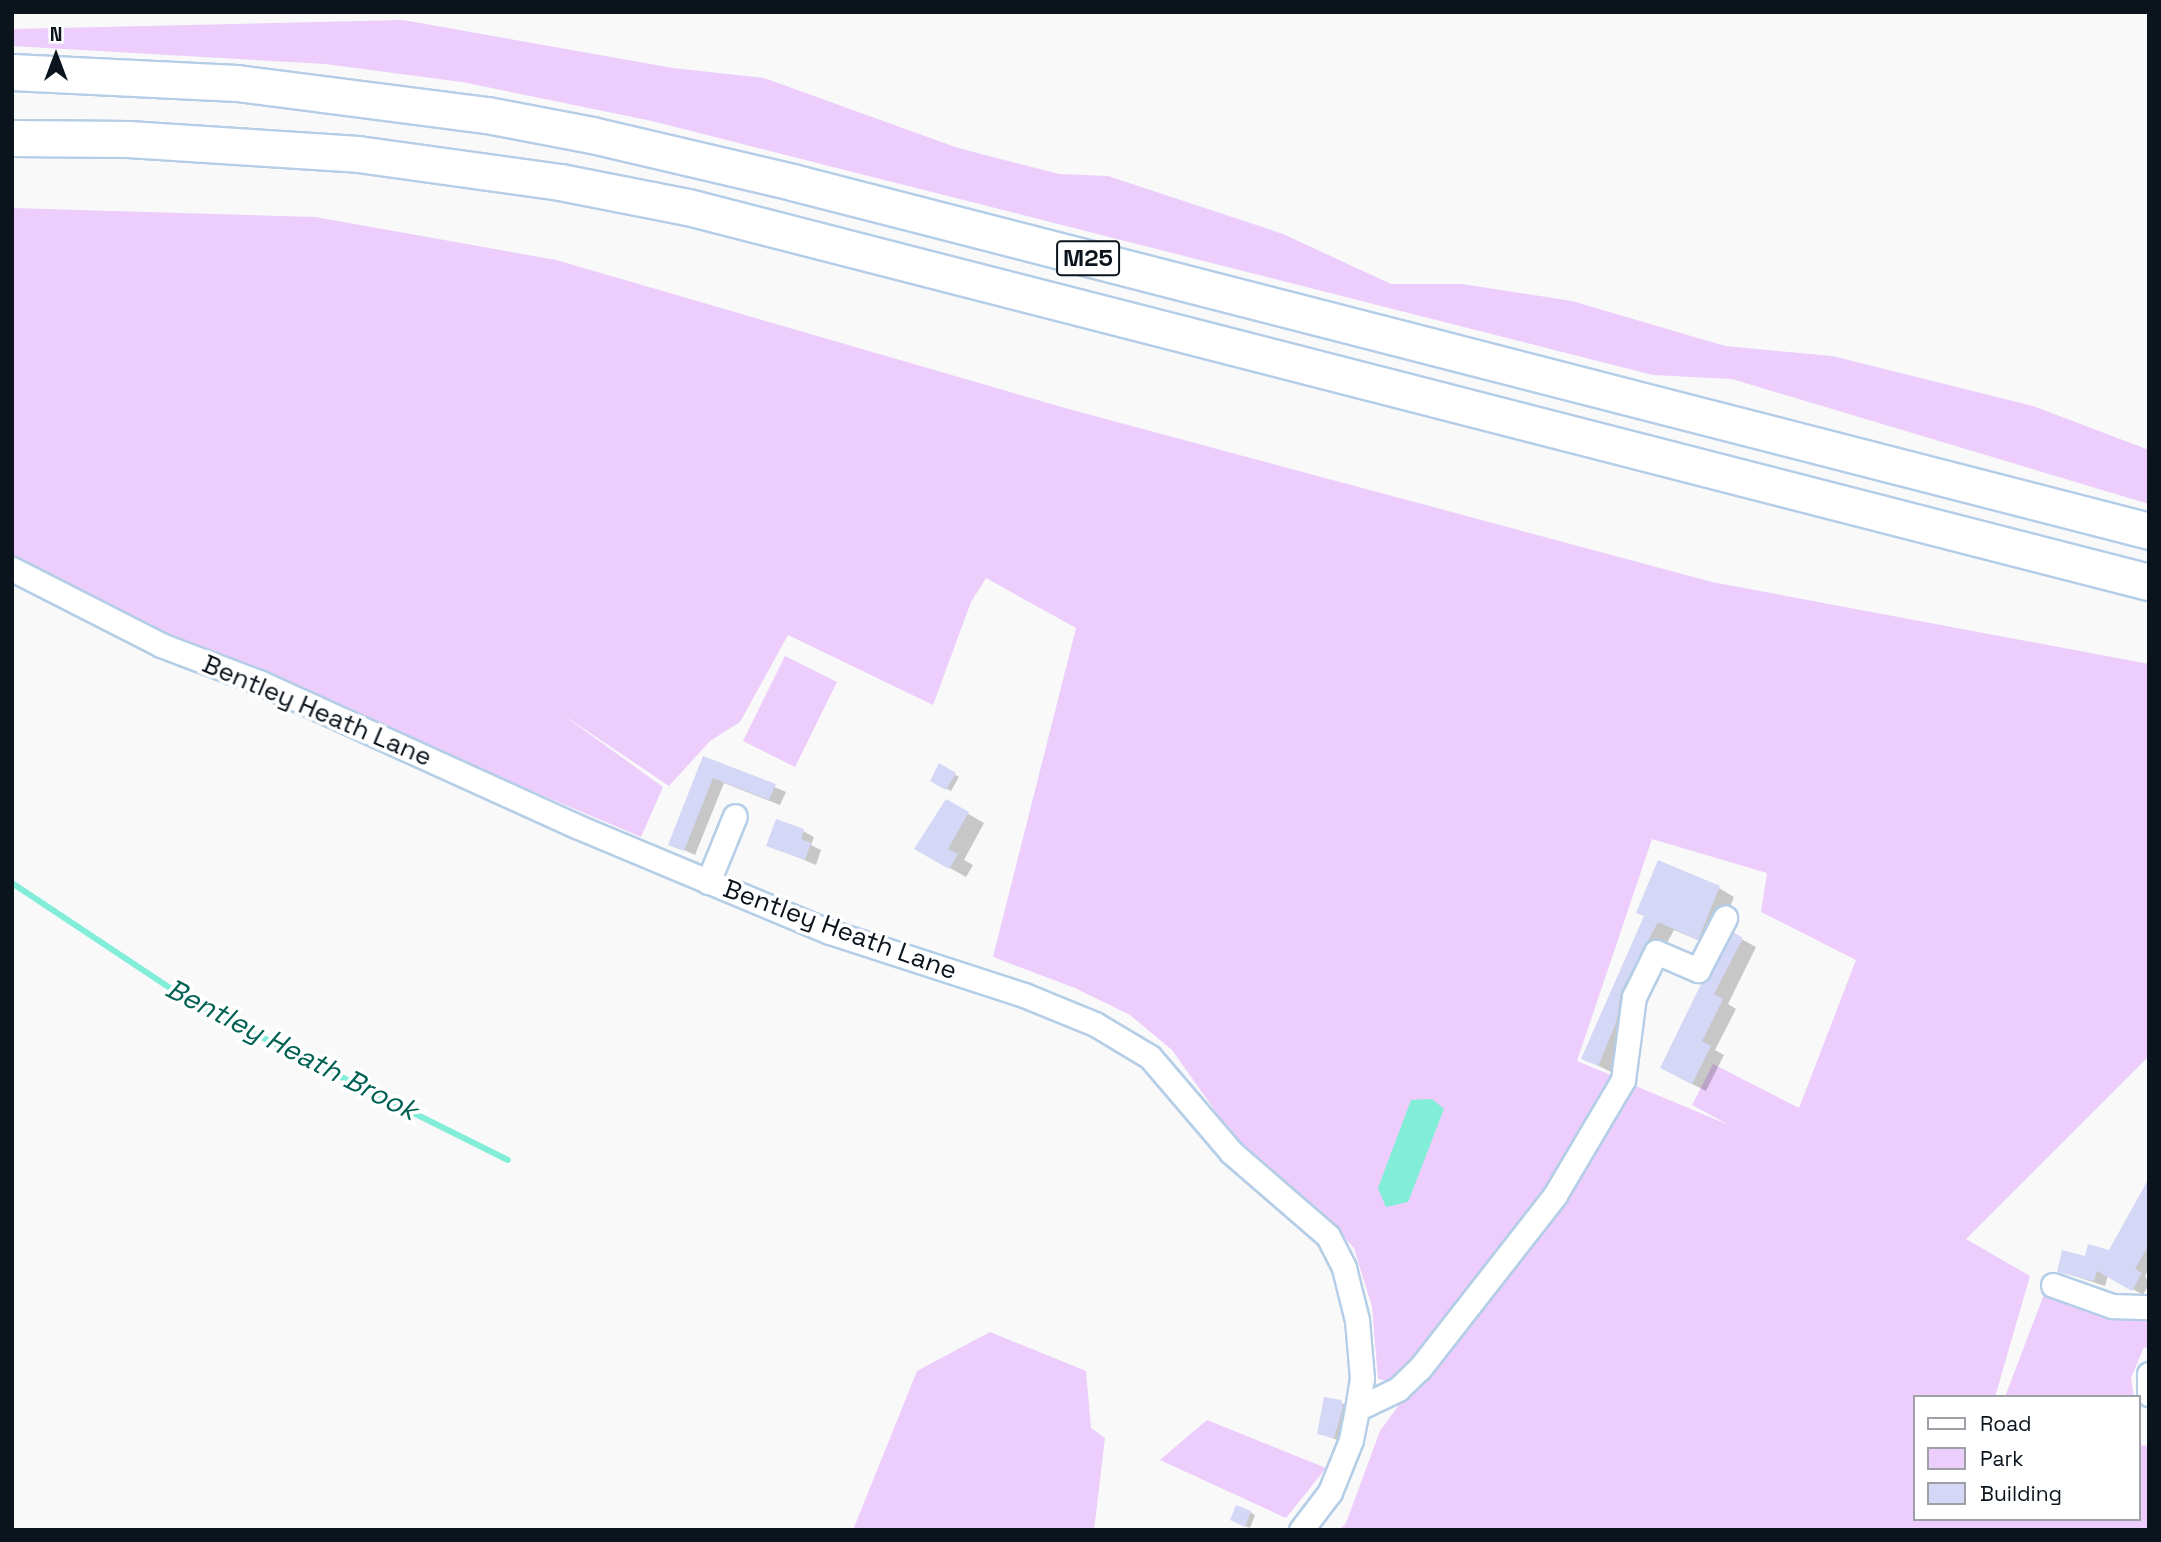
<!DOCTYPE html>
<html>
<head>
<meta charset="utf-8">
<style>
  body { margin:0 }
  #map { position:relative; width:2161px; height:1542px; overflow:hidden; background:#f9f9f9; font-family:"Space Grotesk",sans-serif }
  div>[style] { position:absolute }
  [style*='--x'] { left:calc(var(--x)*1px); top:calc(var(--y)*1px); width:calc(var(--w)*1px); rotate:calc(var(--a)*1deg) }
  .green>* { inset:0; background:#eccdfb }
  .water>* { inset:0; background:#82eed8 }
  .shadow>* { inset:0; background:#0003 }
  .stream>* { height:6px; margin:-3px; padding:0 3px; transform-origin:3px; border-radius:3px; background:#82eed8 }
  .building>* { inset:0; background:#d4d7f5 }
  .roads { filter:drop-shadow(2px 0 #b5cee7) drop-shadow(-2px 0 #b5cee7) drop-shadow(0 2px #b5cee7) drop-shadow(0 -2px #b5cee7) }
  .minor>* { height:23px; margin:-11.5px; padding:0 11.5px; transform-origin:11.5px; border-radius:11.5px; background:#fff }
  .highway>* { height:35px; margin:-17.5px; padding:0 17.5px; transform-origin:17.5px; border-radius:17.5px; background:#fff }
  span { translate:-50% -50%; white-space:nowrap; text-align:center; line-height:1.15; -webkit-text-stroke:7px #fff; paint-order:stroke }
  .shield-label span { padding:2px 5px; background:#fff; border:2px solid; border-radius:5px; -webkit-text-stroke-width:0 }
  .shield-label { font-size:24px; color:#0b141d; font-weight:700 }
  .street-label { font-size:26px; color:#0b141d }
  .water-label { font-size:28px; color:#006153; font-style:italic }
  .frame { position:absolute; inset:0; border:14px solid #0b141d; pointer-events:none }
  .legend { position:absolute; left:1913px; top:1395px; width:228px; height:126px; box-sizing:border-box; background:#fff; border:2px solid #9da1a5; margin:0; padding:9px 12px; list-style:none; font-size:21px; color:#0b141d }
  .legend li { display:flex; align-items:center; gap:14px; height:35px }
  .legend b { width:35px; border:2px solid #9da1a5 }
  .north { position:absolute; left:21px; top:21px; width:70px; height:70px; -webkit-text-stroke:5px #fff; paint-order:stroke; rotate:0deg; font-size:19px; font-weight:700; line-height:28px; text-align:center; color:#0b141d }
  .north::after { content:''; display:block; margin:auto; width:24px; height:32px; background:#0b141d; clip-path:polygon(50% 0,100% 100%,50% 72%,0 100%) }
</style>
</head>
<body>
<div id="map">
  <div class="green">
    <div style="clip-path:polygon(403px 20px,673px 68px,764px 78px,958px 148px,1059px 174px,1108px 176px,1283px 234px,1391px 284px,1462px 284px,1572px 301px,1725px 346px,1832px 356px,2033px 406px,2149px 450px,2149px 504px,1732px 379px,1653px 375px,652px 121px,462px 82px,325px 64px,12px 46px,12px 29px)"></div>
    <div style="clip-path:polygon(12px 208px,315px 217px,556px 260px,1065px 408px,1712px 582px,2149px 664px,2149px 1056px,1966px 1239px,2030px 1276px,1995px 1397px,1914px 1397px,1914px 1519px,2138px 1519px,2138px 1445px,2149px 1446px,2149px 1530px,1339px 1530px,1346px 1523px,1380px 1431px,1631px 1084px,1729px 1125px,1692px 1105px,1713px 1064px,1799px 1108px,1856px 960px,1761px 912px,1767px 873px,1652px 839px,1577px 1061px,1611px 1075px,1534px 1212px,1413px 1366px,1392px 1382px,1378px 1379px,1372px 1307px,1354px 1248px,1315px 1206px,1233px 1136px,1172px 1050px,1130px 1015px,1075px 988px,993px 957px,1076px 628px,986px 578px,971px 602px,933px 705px,788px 635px,740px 722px,710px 741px,669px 786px,559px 712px,663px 787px,641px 837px,381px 727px,310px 692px,171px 639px,12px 559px)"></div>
    <div style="clip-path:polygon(785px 656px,837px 682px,795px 767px,743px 741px)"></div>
    <div style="clip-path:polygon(2046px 1289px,2149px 1321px,2149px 1349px,2144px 1347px,2131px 1378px,2134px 1397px,2005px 1397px)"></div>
    <div style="clip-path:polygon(990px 1332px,1086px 1371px,1091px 1428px,1105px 1438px,1094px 1530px,853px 1530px,917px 1371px)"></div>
    <div style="clip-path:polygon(1207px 1420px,1326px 1468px,1286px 1518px,1160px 1460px)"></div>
  </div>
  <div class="water">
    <div style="clip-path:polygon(1432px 1099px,1444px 1109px,1408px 1202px,1386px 1207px,1378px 1188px,1411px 1100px)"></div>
  </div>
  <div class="shadow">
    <div style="clip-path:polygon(704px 758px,786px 792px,780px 805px,724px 783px,695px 855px,671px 844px)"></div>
    <div style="clip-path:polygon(940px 766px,959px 777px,951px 791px,932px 780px)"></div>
    <div style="clip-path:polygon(946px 801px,984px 823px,964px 860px,973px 865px,966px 877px,916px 849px)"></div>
    <div style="clip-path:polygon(803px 831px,814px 837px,811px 845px,821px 850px,816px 865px,768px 845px)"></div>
    <div style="clip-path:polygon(1719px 888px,1734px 897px,1714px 947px,1674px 930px,1636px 1000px,1613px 1073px,1583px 1058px,1646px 916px)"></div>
    <div style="clip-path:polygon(1734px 935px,1756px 947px,1728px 1004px,1736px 1009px,1715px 1050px,1724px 1055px,1706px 1091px,1676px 1076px,1694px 1000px)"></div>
    <div style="clip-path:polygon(2149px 1182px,2149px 1269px,2145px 1276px,2149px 1284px,2143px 1295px,2108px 1275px,2105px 1286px,2059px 1271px,2110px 1252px)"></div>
    <div style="clip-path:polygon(1340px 1402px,1351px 1408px,1345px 1443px,1319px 1433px)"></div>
    <div style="clip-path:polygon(1250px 1512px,1255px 1515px,1250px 1528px,1236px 1522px)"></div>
  </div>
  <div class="stream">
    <div style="--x:12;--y:883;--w:215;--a:33.6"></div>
    <div style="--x:191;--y:1002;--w:354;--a:26.5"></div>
  </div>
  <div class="building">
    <div style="clip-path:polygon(703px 756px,776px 784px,769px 800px,713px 778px,684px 851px,668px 845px)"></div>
    <div style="clip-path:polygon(939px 763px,956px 773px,946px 790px,930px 781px)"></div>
    <div style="clip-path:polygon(946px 799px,969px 812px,948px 849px,958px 854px,949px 869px,914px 849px)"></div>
    <div style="clip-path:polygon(776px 819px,804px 829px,801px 839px,811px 843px,805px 860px,766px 846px)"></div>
    <div style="clip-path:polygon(1658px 860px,1720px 886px,1698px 940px,1658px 922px,1621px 991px,1616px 1023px,1598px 1066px,1581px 1059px,1644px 916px,1636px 913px)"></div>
    <div style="clip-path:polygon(1733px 932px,1743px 938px,1714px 994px,1723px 999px,1702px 1041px,1711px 1046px,1692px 1084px,1660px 1068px,1701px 984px,1710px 976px)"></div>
    <div style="clip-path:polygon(2149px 1178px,2149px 1245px,2135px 1269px,2142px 1273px,2132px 1291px,2097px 1271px,2094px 1281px,2057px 1272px,2062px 1250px,2085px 1256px,2088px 1244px,2109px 1250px)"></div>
    <div style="clip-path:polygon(1324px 1397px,1341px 1400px,1343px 1407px,1334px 1438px,1317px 1434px)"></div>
    <div style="clip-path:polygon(1236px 1505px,1251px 1511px,1245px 1527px,1230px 1520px)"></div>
  </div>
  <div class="roads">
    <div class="minor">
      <div style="--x:12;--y:569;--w:167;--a:27"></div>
      <div style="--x:161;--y:645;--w:107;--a:20.8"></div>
      <div style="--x:261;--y:683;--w:346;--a:24.4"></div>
      <div style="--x:576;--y:826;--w:275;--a:22.7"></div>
      <div style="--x:830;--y:932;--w:204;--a:18"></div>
      <div style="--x:1024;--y:995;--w:77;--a:22.2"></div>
      <div style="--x:1095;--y:1024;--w:64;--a:31"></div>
      <div style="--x:1150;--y:1057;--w:125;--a:49.5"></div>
      <div style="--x:1231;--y:1152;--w:128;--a:40.9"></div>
      <div style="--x:1328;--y:1236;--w:36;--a:63"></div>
      <div style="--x:1344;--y:1268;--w:54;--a:76"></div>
      <div style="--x:1357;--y:1320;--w:58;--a:85.1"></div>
      <div style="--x:1362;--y:1378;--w:31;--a:99"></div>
      <div style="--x:1357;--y:1409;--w:32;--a:101"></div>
      <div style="--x:1351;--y:1440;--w:56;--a:112"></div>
      <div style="--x:1330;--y:1492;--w:48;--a:127.3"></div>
      <div style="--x:708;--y:882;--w:71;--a:-67.8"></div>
      <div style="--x:2053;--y:1285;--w:63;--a:19.6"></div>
      <div style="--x:2112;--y:1306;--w:37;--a:2"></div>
      <div style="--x:2149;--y:1374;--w:20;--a:90"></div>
      <div style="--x:1357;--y:1409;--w:46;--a:-26"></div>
      <div style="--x:1398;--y:1389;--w:30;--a:-44"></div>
      <div style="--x:1420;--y:1368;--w:219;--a:-52"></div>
      <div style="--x:1555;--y:1195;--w:134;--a:-59.4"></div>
      <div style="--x:1623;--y:1080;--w:84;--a:-82.5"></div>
      <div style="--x:1634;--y:997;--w:50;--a:-63.9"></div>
      <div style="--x:1656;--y:952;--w:46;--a:23.2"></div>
      <div style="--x:1698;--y:970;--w:59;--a:-62.6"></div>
    </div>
    <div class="highway">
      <div style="--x:12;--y:72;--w:225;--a:2.8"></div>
      <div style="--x:237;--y:83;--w:252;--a:7.3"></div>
      <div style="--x:487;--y:115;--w:107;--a:10.8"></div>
      <div style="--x:592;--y:135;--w:205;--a:13.2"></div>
      <div style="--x:792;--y:182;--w:1401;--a:14.42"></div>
      <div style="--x:12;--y:138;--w:116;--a:0.5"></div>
      <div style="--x:128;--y:139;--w:230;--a:3.7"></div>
      <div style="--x:358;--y:154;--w:204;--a:7.9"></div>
      <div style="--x:560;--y:182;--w:130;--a:11.1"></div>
      <div style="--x:688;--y:207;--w:1508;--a:14.4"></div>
    </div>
  </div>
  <div class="shield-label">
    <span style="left:1088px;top:258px">M25</span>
  </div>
  <div class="street-label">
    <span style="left:317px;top:711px;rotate:23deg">Bentley Heath Lane</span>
    <span style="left:840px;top:930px;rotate:20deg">Bentley Heath Lane</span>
  </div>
  <div class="water-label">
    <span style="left:292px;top:1049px;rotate:27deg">Bentley Heath Brook</span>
  </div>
  <div class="frame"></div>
  <ul class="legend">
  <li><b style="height:9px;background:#fff"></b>Road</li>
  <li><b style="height:19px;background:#eccdfb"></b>Park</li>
  <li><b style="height:19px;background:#d4d7f5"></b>Building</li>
  </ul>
  <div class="north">N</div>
</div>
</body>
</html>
